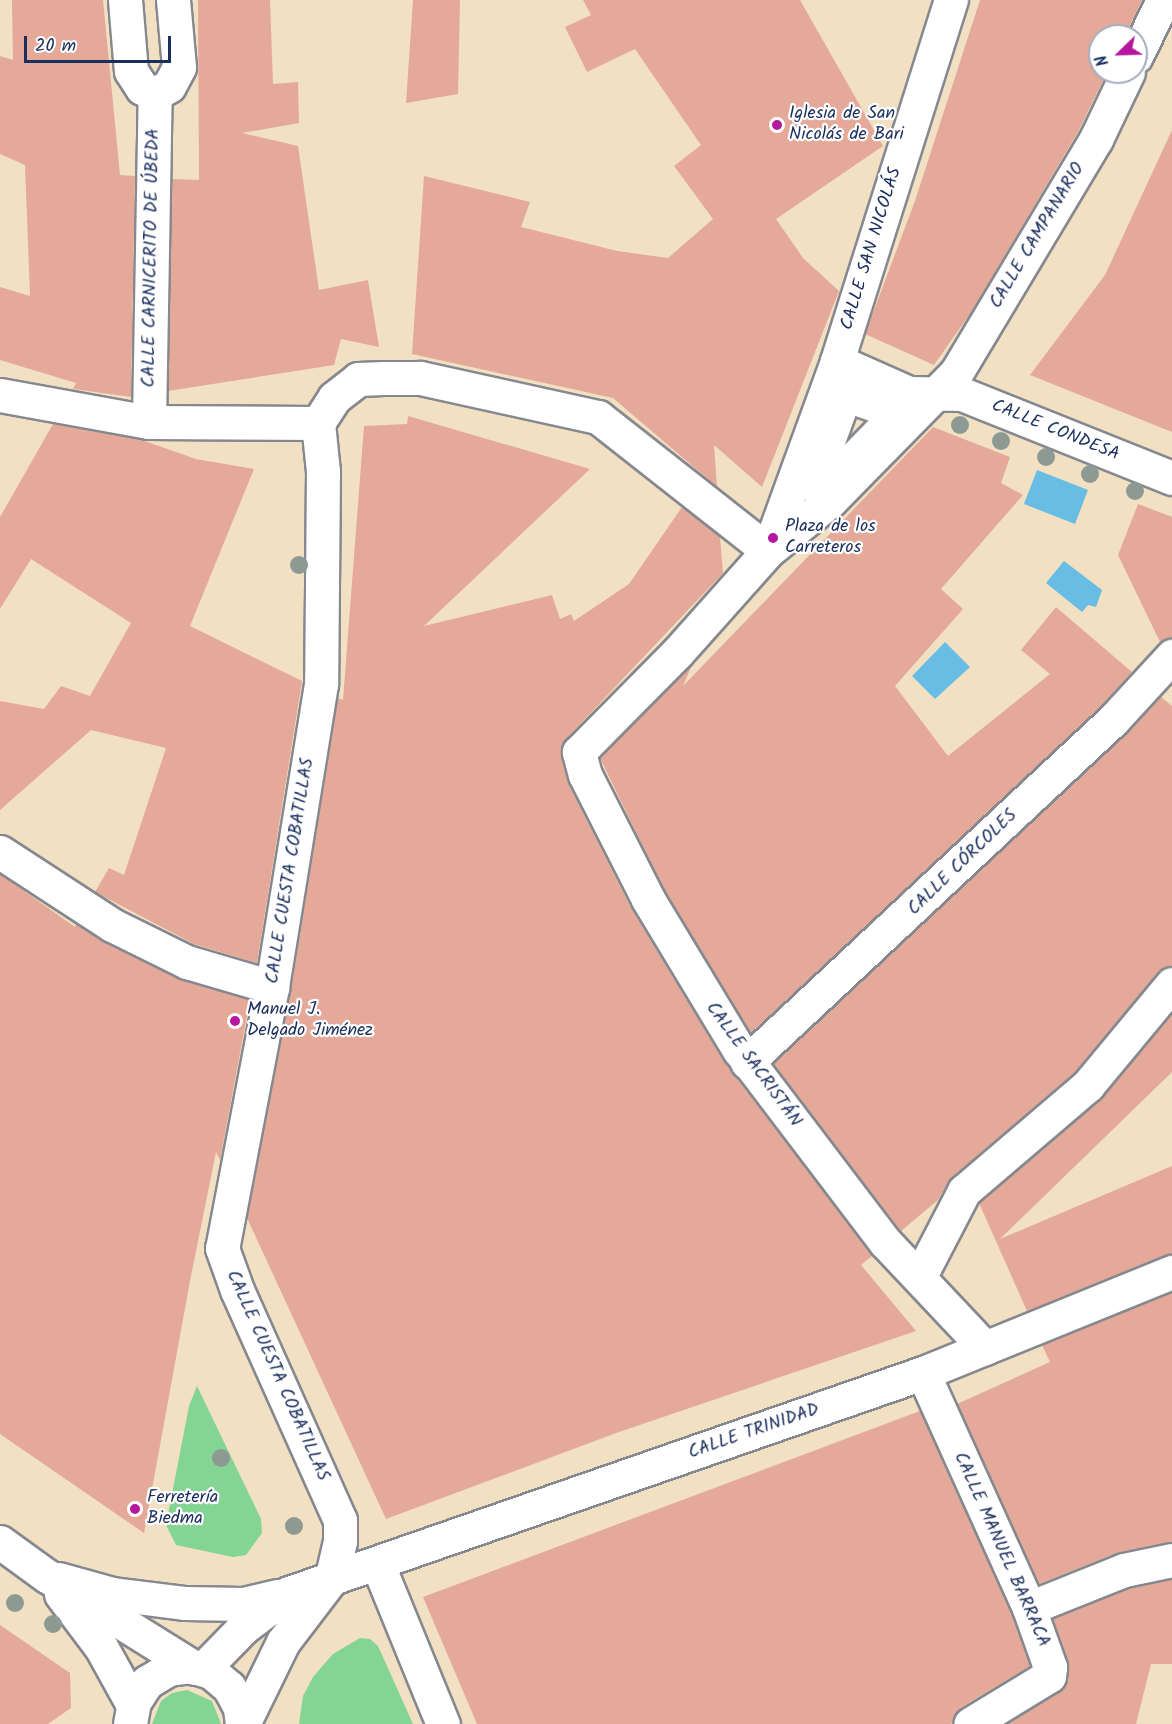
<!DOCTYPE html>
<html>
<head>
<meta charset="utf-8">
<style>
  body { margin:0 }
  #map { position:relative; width:1172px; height:1724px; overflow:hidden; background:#f2e0c2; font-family:Kalam,sans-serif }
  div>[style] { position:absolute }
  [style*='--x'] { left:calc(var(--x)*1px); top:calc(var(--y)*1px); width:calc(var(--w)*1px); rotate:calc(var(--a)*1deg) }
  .green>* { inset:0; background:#84d494 }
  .water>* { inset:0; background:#68bde4 }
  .building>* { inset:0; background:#e4a999 }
  .roads { filter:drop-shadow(2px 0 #868890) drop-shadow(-2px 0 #868890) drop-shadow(0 2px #868890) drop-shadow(0 -2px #868890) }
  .pedestrian>* { height:33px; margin:-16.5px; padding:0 16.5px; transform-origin:16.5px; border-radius:16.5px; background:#fff }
  .minor>* { height:33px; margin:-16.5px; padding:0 16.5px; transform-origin:16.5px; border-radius:16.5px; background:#fff }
  .tertiary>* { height:33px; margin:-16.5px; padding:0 16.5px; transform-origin:16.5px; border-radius:16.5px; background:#fff }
  .secondary>* { height:33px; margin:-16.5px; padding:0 16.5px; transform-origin:16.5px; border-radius:16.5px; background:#fff }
  .trees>* { width:18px; height:18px; margin:-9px; border-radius:50%; background:#8d9a94 }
  .dots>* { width:16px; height:16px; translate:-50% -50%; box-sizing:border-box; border:3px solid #fff; border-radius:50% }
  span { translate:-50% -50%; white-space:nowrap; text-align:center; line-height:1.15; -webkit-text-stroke:4.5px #fff; paint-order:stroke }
  .poi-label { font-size:18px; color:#1b2f5e }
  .left { translate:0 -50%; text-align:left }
  .street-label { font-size:18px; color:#1b2f5e }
  .north { position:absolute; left:1088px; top:24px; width:60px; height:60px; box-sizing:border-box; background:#fff; border:2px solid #a4acbf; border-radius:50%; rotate:247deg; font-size:16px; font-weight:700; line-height:24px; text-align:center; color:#1b2f5e }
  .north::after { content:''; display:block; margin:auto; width:21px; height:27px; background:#b5179e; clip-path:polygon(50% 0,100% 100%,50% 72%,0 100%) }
  .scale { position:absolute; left:24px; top:36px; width:147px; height:27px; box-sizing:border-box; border:3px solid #1b2f5e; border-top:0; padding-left:8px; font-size:18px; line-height:21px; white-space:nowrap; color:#1b2f5e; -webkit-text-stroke:4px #fff; paint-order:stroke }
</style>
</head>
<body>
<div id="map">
  <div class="green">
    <div style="clip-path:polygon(197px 1386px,261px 1519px,262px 1533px,246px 1555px,233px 1557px,176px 1545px,166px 1525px,189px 1406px)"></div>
    <div style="clip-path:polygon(360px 1638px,370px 1639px,378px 1646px,413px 1724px,299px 1724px,303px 1696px,313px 1677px,333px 1654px)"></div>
    <div style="clip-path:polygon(187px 1690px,212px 1701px,221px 1724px,152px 1724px,161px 1701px,172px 1693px)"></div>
  </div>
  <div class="water">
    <div style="clip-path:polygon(1037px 470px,1088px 490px,1075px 524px,1024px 504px)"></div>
    <div style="clip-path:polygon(1064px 561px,1102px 590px,1096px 607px,1088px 605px,1082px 612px,1046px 583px)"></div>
    <div style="clip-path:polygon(945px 642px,970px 667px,935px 699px,912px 676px)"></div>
  </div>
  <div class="building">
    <div style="clip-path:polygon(12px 0,103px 0,120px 175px,135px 176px,131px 397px,73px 389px,76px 383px,0 360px,0 287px,30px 296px,25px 165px,0 154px,0 56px,13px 60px)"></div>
    <div style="clip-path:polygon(198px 0,270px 0,273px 84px,298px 82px,299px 123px,242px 133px,298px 146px,319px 290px,368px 280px,379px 347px,341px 339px,334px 365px,168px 391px,172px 179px,199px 180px)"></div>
    <div style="clip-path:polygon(413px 0,460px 0,458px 94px,406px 103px)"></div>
    <div style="clip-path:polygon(583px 0,800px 0,883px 146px,776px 219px,803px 258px,839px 291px,762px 487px,714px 445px,717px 487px,613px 398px,412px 354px,424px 176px,530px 202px,521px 227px,617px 251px,668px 258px,713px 219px,674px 166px,701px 145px,635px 49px,587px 72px,565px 27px,591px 15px)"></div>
    <div style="clip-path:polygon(980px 0,1142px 0,1125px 36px,1100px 36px,1100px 72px,1107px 72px,1079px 130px,972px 311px,934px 365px,865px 334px,915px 201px)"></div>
    <div style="clip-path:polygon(1172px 130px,1172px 432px,1030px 375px,1105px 275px)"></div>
    <div style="clip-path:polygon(408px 416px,590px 469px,424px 626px,552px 595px,560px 619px,571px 614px,574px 621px,629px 584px,682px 507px,720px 537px,723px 573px,566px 739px,561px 757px,568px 783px,631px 908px,723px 1060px,872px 1256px,861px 1265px,916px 1331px,616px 1433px,386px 1519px,247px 1218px,291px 990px,338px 698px,343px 700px,364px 426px,407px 424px)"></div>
    <div style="clip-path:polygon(53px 424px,139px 439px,196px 459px,254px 469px,190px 626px,302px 681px,257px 963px,194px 944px,95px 892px,109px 868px,124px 875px,166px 748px,91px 730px,0 810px,0 701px,44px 709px,61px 686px,90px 696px,131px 623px,31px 559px,0 609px,0 517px)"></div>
    <div style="clip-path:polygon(933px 427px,1010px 457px,1001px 483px,1023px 495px,941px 589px,963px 609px,895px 686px,948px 756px,1050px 674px,1021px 650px,1056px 607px,1132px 672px,1101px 706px,751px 1033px,664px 890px,600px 758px,692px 665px,683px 686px)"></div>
    <div style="clip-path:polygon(1138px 504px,1172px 517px,1172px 638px,1160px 642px,1118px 555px)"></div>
    <div style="clip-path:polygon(1160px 696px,1172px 706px,1172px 966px,1158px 972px,1075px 1072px,952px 1177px,938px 1200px,901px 1231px,773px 1064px,1127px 733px)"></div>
    <div style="clip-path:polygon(0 874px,75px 927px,76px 924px,104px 942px,179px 979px,250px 1000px,220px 1160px,216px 1152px,190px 1281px,144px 1533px,0 1434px)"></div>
    <div style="clip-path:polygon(1172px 1013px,1172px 1072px,1000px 1239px,1172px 1166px,1172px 1254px,1027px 1311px,979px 1203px,1100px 1099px)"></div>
    <div style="clip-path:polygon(1172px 1292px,1172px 1542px,1117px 1553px,1039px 1584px,957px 1404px,1050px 1362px,1042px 1345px)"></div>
    <div style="clip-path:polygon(920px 1411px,1012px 1615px,1030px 1666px,960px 1708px,951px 1724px,477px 1724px,423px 1597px)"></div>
    <div style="clip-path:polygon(1172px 1579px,1172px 1664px,1151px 1664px,1136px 1724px,1006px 1724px,1065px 1686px,1068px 1661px,1053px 1619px,1129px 1588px)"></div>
    <div style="clip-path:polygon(0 1625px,70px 1673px,71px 1708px,48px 1724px,0 1724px)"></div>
  </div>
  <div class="roads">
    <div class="pedestrian">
      <div style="--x:852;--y:397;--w:42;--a:19.3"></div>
      <div style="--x:892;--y:411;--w:6;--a:72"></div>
      <div style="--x:894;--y:417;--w:99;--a:134.2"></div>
      <div style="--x:825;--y:488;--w:7;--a:172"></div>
      <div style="--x:818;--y:489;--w:11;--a:-112"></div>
      <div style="--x:814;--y:479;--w:84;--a:-69.8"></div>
      <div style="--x:843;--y:400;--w:9;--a:-18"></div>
    </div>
    <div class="minor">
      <div style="--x:125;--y:0;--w:71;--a:85.2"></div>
      <div style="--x:131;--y:71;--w:20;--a:57"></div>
      <div style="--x:142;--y:88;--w:14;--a:25"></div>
      <div style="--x:155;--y:94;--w:16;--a:-30"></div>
      <div style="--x:169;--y:86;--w:21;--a:-62"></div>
      <div style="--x:179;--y:67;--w:67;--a:-95.1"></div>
      <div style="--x:1136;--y:56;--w:62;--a:-64.3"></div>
      <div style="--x:837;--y:361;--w:379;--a:-72.5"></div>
      <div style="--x:0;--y:395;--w:151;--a:10.3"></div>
      <div style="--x:149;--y:422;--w:169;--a:0.3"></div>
      <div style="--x:149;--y:422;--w:328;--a:-89"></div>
      <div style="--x:318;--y:423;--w:48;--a:84.1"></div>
      <div style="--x:323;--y:471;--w:213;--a:90.5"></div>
      <div style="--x:321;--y:684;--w:307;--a:99.2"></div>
      <div style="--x:272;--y:987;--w:266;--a:100.8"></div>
      <div style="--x:222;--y:1248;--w:45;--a:70.3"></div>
      <div style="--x:237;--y:1290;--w:252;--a:65.9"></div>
      <div style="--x:340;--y:1520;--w:21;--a:90"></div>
      <div style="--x:340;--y:1541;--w:39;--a:103"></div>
      <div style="--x:318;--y:423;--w:30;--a:-57"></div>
      <div style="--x:334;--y:398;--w:31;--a:-38"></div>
      <div style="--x:358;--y:379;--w:26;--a:-2"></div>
      <div style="--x:384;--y:378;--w:36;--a:0"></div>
      <div style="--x:420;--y:378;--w:182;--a:12.4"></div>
      <div style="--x:598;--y:417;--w:216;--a:38.2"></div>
      <div style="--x:768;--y:551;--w:202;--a:-70"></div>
      <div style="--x:837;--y:361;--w:79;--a:24"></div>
      <div style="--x:909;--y:393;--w:53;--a:1.1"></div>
      <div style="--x:962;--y:394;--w:226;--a:21.8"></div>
      <div style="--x:0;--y:852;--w:134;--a:33.1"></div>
      <div style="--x:112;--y:925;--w:84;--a:26.3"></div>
      <div style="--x:187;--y:962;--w:89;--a:16.4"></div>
      <div style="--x:747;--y:1062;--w:502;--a:-43.06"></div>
      <div style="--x:1114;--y:719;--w:86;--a:-47.4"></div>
      <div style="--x:920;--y:1276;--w:96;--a:-62.6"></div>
      <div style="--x:964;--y:1191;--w:163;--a:-40.5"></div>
      <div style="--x:1088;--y:1085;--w:131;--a:-50.3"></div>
      <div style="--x:985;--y:1348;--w:146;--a:-133.3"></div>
      <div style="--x:885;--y:1242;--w:241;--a:-127.2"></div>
      <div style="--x:739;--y:1050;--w:176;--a:-121.1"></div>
      <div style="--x:648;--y:899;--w:139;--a:-116.9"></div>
      <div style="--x:585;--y:775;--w:24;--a:-105"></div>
      <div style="--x:579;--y:752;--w:139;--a:-45.3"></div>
      <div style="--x:677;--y:653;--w:137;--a:-48.3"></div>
      <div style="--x:768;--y:551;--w:81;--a:-39"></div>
      <div style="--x:831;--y:500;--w:178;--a:-45.5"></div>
      <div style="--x:956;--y:373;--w:273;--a:-59.1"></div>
      <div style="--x:1096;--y:139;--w:74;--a:-64.5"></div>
      <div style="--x:923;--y:1373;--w:258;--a:65.7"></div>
      <div style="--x:1029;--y:1608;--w:63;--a:70.4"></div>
      <div style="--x:1050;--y:1667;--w:9;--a:96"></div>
      <div style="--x:1049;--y:1676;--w:92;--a:148.7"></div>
      <div style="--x:378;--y:1565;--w:172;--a:67.8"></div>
      <div style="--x:1029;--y:1608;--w:102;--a:-21.8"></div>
      <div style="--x:1124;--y:1570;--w:49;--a:-11.8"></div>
    </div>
    <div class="tertiary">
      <div style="--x:58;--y:1579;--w:57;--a:15.3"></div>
      <div style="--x:113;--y:1594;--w:73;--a:7.1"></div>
      <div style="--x:185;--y:1603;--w:58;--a:1"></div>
      <div style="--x:243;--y:1604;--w:36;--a:-13"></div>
      <div style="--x:203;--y:1669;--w:59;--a:-45.7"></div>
      <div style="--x:244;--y:1627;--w:56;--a:-37.1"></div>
      <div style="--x:289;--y:1593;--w:671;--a:-19.14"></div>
      <div style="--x:923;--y:1373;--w:269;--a:-22.1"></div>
      <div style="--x:243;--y:1724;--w:91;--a:-64"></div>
      <div style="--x:283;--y:1642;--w:79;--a:-52.7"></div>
    </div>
    <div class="secondary">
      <div style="--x:0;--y:1542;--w:58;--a:35.9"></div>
      <div style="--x:47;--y:1576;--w:174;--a:31.9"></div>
      <div style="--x:61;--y:1594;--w:66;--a:53"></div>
      <div style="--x:101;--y:1647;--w:66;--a:61.1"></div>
      <div style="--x:130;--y:1724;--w:22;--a:-80"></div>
      <div style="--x:134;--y:1702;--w:24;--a:-57"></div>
      <div style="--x:147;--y:1682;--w:26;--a:-31"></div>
      <div style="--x:169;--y:1669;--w:21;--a:-8"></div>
      <div style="--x:190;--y:1666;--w:22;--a:16"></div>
      <div style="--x:211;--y:1672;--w:23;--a:40"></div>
      <div style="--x:229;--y:1687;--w:24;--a:62"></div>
      <div style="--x:240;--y:1708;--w:16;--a:83"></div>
    </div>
  </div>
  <div class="trees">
    <div style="left:960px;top:425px"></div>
    <div style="left:1001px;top:441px"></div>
    <div style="left:1046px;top:457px"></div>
    <div style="left:1090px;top:474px"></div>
    <div style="left:1135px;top:491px"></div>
    <div style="left:299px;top:565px"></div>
    <div style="left:221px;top:1458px"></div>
    <div style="left:294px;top:1526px"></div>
    <div style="left:15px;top:1603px"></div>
    <div style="left:53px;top:1624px"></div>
  </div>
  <div class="dots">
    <div style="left:777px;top:125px;background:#b5179e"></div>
    <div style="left:773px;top:538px;background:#b5179e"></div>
    <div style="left:235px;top:1021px;background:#b5179e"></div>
    <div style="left:135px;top:1509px;background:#b5179e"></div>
  </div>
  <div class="poi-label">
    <span class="left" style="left:789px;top:125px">Iglesia de San<br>Nicolás de Bari</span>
    <span class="left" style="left:785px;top:538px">Plaza de los<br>Carreteros</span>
    <span class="left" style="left:247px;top:1021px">Manuel J.<br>Delgado Jiménez</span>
    <span class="left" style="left:147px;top:1509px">Ferretería<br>Biedma</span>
  </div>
  <div class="street-label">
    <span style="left:1038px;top:236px;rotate:-59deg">CALLE CAMPANARIO</span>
    <span style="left:872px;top:249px;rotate:-73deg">CALLE SAN NICOLÁS</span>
    <span style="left:152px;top:258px;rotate:-89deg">CALLE CARNICERITO DE ÚBEDA</span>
    <span style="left:1055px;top:431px;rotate:22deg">CALLE CONDESA</span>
    <span style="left:963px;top:863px;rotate:-44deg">CALLE CÓRCOLES</span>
    <span style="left:291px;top:871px;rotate:-81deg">CALLE CUESTA COBATILLAS</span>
    <span style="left:753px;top:1065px;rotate:54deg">CALLE SACRISTÁN</span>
    <span style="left:277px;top:1376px;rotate:66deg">CALLE CUESTA COBATILLAS</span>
    <span style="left:754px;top:1432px;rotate:-19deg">CALLE TRINIDAD</span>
    <span style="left:1001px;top:1550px;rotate:66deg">CALLE MANUEL BARRACA</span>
  </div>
  <div class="north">N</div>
  <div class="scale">20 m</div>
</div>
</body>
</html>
